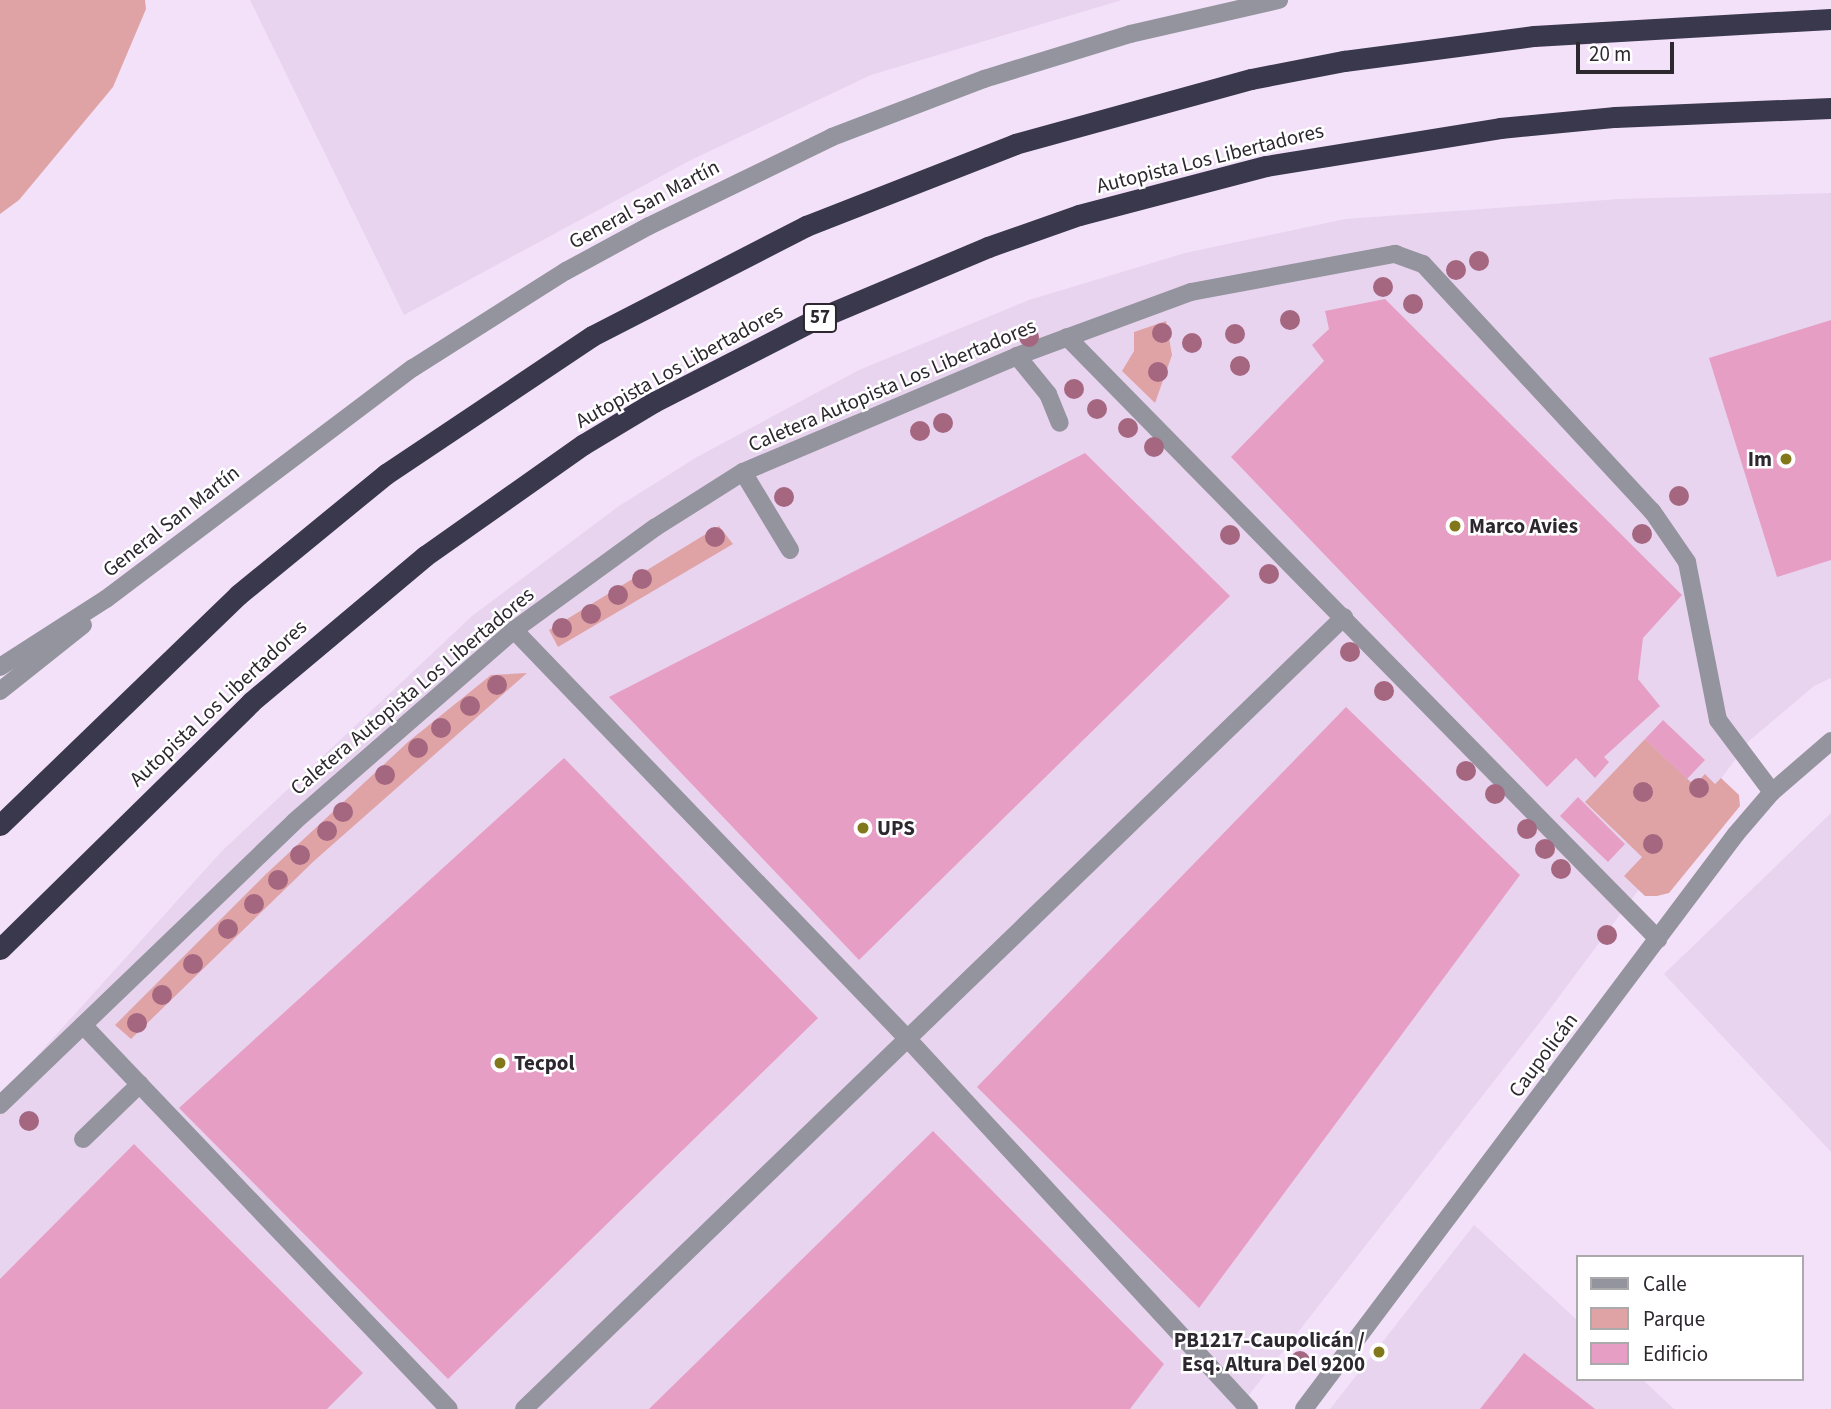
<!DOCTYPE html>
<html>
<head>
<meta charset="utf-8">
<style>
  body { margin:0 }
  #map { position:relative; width:1831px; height:1409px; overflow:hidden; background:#f2e1f8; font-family:"Source Sans 3",sans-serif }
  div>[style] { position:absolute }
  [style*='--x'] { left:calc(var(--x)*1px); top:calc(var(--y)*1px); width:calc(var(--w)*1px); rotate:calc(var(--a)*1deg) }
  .built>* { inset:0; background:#e9d4f0 }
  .green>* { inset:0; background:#dfa3a6 }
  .building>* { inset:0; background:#e69ec4 }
  .minor>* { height:18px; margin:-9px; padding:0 9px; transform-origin:9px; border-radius:9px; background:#94949e }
  .highway>* { height:21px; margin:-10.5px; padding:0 10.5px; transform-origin:10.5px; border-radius:10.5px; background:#3a384c }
  .trees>* { width:20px; height:20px; margin:-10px; border-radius:50%; background:#a56680 }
  .dots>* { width:19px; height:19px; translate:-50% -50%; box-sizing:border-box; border:4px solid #fff; border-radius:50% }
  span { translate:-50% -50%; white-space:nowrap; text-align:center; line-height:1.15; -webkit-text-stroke:5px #fff; paint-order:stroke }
  .shield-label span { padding:2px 5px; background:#fff; border:2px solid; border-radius:5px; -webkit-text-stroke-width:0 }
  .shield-label { font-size:19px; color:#2d272f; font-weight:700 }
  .street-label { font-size:21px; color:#2d272f }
  .poi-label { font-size:21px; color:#2d272f; font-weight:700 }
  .right { translate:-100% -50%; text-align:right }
  .left { translate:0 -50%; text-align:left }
  .legend { position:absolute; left:1576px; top:1255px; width:228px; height:126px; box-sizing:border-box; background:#fff; border:2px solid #aba9ac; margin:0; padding:9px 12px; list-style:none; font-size:21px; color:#2d272f }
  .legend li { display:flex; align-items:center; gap:14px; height:35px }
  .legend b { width:35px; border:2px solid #aba9ac }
  .scale { position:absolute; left:1576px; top:42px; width:98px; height:32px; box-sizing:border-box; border:4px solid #2d272f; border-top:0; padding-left:9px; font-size:21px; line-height:24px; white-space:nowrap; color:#2d272f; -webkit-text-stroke:5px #fff; paint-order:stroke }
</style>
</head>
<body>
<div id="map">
  <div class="built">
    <div style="clip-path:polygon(250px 0,1122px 0,871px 75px,691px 160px,404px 315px)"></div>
    <div style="clip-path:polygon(1831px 193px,1831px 678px,1814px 686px,1749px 741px,1544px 1017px,1238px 1409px,0 1409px,0 1097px,221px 852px,472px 616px,619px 506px,697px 457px,859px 370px,1029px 300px,1185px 253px,1345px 219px,1619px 199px)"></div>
    <div style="clip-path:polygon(1831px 813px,1831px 1152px,1664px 974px)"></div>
    <div style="clip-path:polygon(1474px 1225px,1577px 1320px,1577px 1379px,1642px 1379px,1674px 1409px,1330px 1409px)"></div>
  </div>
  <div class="green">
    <div style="clip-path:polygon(0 0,145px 0,146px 9px,113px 87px,19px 200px,0 214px)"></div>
    <div style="clip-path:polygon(1166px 321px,1172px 355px,1155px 403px,1122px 371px,1134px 351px,1134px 332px)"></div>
    <div style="clip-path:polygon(719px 526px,733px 544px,558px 647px,549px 630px)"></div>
    <div style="clip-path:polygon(527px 673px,314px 861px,131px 1039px,115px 1025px,265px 875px,408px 742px,491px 675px)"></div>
    <div style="clip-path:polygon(1645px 739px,1694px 785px,1705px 774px,1715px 784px,1721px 778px,1739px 795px,1740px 806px,1669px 893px,1657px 896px,1645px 896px,1624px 876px,1642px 857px,1585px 802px)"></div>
  </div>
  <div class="building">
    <div style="clip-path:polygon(1385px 299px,1682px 595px,1643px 638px,1638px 679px,1660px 706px,1604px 757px,1609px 762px,1595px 778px,1576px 758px,1547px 787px,1231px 457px,1324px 361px,1312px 345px,1329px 329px,1325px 311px)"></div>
    <div style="clip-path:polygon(1831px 320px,1831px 560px,1777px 577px,1709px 358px)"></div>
    <div style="clip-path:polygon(1085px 453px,1230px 596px,859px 960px,609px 697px)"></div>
    <div style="clip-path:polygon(1346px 707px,1520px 875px,1199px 1308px,977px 1087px)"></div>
    <div style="clip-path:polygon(1663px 720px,1705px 760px,1687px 779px,1645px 739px)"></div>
    <div style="clip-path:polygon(564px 758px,818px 1018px,448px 1379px,179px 1108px)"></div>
    <div style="clip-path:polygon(1578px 797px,1625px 844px,1608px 862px,1560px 816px)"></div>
    <div style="clip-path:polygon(933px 1131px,1164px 1364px,1130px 1409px,649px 1409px)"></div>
    <div style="clip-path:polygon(134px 1144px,363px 1373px,327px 1409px,0 1409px,0 1279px)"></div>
    <div style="clip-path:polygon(1524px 1353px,1595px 1409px,1480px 1409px)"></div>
  </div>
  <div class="minor">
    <div style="--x:1067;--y:337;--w:844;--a:45.53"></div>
    <div style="--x:1017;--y:356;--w:49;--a:50.8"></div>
    <div style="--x:1048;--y:394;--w:31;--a:68"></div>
    <div style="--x:743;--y:472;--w:91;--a:58.9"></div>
    <div style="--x:514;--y:630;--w:565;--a:46.08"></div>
    <div style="--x:906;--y:1037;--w:506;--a:47.32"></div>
    <div style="--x:0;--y:667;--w:126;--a:-32.7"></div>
    <div style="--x:106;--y:599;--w:384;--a:-37"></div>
    <div style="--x:413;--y:368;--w:181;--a:-32.4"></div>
    <div style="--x:566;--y:271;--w:94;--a:-28.5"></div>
    <div style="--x:649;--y:226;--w:203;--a:-25.9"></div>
    <div style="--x:832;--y:137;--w:163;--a:-20.9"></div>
    <div style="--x:984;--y:79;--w:153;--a:-17.1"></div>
    <div style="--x:1130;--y:34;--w:153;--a:-12.9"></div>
    <div style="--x:0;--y:691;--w:106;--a:-38.5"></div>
    <div style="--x:83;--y:1025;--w:530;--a:46.37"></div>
    <div style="--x:0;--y:1105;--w:409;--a:-43.9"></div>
    <div style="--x:295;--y:821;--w:291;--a:-41.1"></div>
    <div style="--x:514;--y:630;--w:175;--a:-36"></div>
    <div style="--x:656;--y:527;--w:103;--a:-32.3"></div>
    <div style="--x:743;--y:472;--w:298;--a:-22.9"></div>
    <div style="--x:1017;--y:356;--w:185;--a:-20.2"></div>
    <div style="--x:1191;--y:292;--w:208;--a:-10.6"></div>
    <div style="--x:1395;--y:254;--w:30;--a:20"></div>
    <div style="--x:1423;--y:264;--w:337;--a:47.2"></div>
    <div style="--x:1652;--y:511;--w:62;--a:55.5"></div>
    <div style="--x:1687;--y:562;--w:161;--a:78.9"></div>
    <div style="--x:1718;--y:720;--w:90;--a:53.1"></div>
    <div style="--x:83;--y:1139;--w:79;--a:-44"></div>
    <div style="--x:524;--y:1409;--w:1140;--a:-44"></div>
    <div style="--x:1304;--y:1409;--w:719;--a:-53.08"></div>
    <div style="--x:1736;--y:834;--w:55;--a:-49.4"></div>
    <div style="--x:1772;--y:792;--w:78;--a:-40.8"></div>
  </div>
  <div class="highway">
    <div style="--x:0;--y:825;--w:331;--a:-44"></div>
    <div style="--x:238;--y:595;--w:191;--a:-39.3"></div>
    <div style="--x:386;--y:474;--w:248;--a:-33.8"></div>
    <div style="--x:592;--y:336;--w:241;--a:-27.2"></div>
    <div style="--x:806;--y:226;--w:225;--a:-21.4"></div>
    <div style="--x:1015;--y:144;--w:245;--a:-15.4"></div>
    <div style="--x:1251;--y:79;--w:95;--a:-11"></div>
    <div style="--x:1344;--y:61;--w:192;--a:-7.5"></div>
    <div style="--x:1534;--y:36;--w:297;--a:-3.3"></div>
    <div style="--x:0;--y:949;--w:352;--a:-44.5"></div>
    <div style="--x:251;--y:702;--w:227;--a:-40"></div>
    <div style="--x:425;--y:556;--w:194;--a:-35.2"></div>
    <div style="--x:584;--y:444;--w:82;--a:-31"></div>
    <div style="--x:654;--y:402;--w:178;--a:-27.1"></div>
    <div style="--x:812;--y:321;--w:191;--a:-22.8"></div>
    <div style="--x:988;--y:247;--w:96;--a:-19.4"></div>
    <div style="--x:1079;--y:215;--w:193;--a:-14.7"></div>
    <div style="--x:1266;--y:166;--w:237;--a:-9.2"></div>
    <div style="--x:1500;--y:128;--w:116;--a:-5.5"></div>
    <div style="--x:1615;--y:117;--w:216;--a:-2.4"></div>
  </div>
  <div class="trees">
    <div style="left:1479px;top:261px"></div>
    <div style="left:1456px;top:270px"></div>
    <div style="left:1383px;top:287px"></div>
    <div style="left:1413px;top:304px"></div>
    <div style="left:1290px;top:320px"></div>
    <div style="left:1162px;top:333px"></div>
    <div style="left:1235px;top:334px"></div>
    <div style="left:1029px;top:337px"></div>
    <div style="left:1192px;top:343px"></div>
    <div style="left:1240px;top:366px"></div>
    <div style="left:1158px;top:372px"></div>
    <div style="left:1074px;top:389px"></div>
    <div style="left:1097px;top:409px"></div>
    <div style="left:943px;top:423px"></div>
    <div style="left:1128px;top:428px"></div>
    <div style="left:920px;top:431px"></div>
    <div style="left:1154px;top:447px"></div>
    <div style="left:1679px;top:496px"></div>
    <div style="left:784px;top:497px"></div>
    <div style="left:1642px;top:534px"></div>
    <div style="left:1230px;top:535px"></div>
    <div style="left:715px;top:537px"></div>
    <div style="left:1269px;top:574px"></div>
    <div style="left:642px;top:579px"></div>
    <div style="left:618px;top:595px"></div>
    <div style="left:591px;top:614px"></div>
    <div style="left:562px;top:628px"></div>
    <div style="left:1350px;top:652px"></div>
    <div style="left:497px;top:685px"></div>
    <div style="left:1384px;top:691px"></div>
    <div style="left:470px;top:706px"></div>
    <div style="left:441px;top:728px"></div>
    <div style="left:418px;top:748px"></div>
    <div style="left:1466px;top:771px"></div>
    <div style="left:385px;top:775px"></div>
    <div style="left:1699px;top:788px"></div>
    <div style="left:1643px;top:792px"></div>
    <div style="left:1495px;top:794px"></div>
    <div style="left:343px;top:812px"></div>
    <div style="left:1527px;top:829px"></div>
    <div style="left:327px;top:831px"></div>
    <div style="left:1653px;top:844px"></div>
    <div style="left:1545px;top:849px"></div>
    <div style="left:300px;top:855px"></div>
    <div style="left:1561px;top:869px"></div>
    <div style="left:278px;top:880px"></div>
    <div style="left:254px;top:904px"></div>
    <div style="left:228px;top:929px"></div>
    <div style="left:1607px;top:935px"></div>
    <div style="left:193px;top:964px"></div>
    <div style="left:162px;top:995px"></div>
    <div style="left:137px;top:1023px"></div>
    <div style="left:29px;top:1121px"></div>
    <div style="left:1300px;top:1361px"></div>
  </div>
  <div class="dots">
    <div style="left:1786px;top:459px;background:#82771b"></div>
    <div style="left:1455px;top:526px;background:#82771b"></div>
    <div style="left:863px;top:828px;background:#82771b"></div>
    <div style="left:500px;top:1063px;background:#82771b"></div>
    <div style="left:1379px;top:1352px;background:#82771b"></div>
  </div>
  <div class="shield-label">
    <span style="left:820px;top:318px">57</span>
  </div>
  <div class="street-label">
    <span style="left:1210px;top:158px;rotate:-14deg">Autopista Los Libertadores</span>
    <span style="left:644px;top:204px;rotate:-28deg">General San Martín</span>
    <span style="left:679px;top:366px;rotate:-29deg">Autopista Los Libertadores</span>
    <span style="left:892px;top:385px;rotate:-23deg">Caletera Autopista Los Libertadores</span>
    <span style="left:171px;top:521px;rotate:-38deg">General San Martín</span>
    <span style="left:412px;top:691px;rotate:-40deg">Caletera Autopista Los Libertadores</span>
    <span style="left:218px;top:703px;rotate:-43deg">Autopista Los Libertadores</span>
    <span style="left:1543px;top:1055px;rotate:-53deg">Caupolicán</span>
  </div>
  <div class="poi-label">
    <span class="right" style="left:1772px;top:459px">Im</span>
    <span class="left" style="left:1469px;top:526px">Marco Avies</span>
    <span class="left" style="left:877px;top:828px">UPS</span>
    <span class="left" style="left:514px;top:1063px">Tecpol</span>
    <span class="right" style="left:1365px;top:1352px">PB1217-Caupolicán /<br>Esq. Altura Del 9200</span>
  </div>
  <ul class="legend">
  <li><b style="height:9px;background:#94949e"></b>Calle</li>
  <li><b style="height:19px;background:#dfa3a6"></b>Parque</li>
  <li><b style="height:19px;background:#e69ec4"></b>Edificio</li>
  </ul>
  <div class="scale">20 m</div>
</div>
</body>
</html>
